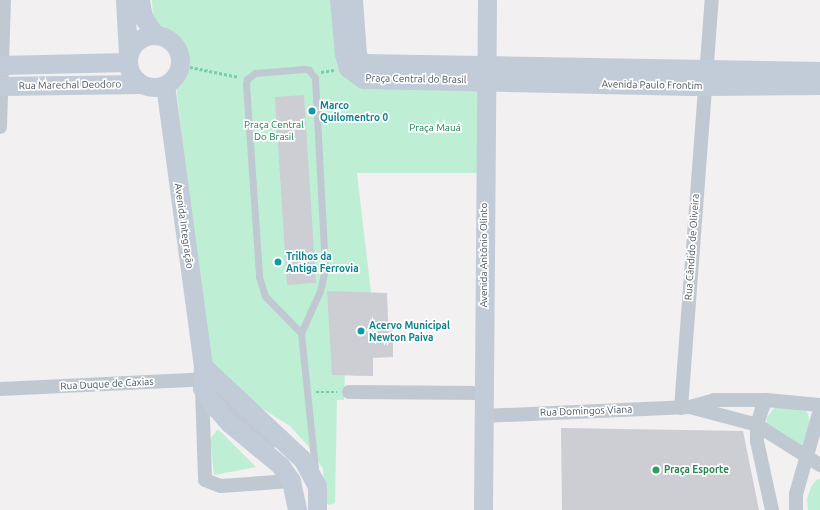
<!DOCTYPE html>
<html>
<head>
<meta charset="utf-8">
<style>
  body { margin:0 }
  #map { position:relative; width:820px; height:510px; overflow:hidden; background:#f2f0f0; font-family:Ubuntu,sans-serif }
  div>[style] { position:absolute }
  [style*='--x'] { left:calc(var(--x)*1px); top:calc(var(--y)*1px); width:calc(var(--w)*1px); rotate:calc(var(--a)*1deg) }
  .green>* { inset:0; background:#beefd5 }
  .building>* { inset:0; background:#ccced4 }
  .path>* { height:2.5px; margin-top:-1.25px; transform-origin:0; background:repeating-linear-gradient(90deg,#76ceaa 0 3px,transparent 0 5px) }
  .lane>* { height:7px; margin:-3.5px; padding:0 3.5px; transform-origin:3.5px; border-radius:3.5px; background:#c0c9d1 }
  .street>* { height:14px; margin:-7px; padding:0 7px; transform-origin:7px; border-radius:7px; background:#c0c9d1 }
  .secondary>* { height:19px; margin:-9.5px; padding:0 9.5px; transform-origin:9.5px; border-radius:9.5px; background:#c2cbd8 }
  .secondary>.ring { margin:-9.5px; padding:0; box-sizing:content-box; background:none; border:19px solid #c2cbd8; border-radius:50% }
  .dots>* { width:11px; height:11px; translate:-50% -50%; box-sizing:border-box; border:2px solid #fff; border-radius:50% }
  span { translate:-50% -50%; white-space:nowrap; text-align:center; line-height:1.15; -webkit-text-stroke:3.5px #fff; paint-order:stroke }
  .street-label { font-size:10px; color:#47515d }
  .culture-label { font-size:10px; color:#0d838f; font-weight:700 }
  .left { translate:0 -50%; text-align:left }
  .park-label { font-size:10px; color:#178054 }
  .leisure-label { font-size:10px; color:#27864d; font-weight:700 }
</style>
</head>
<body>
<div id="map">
  <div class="green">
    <div style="clip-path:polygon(152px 0,332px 0,336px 45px,480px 85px,479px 173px,357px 173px,371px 293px,373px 376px,345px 375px,344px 400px,337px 400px,335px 503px,329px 505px,324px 501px,323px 469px,308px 446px,290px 426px,225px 386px,206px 358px,176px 84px,182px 77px,187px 60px,183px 48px,170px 34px,162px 31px,153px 17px)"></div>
    <div style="clip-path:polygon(802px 405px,808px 414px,810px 423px,802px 449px,766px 427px,767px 417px,776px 406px)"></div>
    <div style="clip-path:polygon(218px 429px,256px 467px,214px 475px,210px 439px)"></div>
    <div style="clip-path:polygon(820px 479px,820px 510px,808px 510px,807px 499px,811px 487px,816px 480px)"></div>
  </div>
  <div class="building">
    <div style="clip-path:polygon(304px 95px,316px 283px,287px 285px,275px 97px)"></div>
    <div style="clip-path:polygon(327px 291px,387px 293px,388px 321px,393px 326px,393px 357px,373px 358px,373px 376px,332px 375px)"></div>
    <div style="clip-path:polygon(561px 428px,743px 431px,759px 510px,562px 510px)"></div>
  </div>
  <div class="path">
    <div style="--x:180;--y:65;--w:60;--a:11.5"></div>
    <div style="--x:321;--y:72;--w:13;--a:-9"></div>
    <div style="--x:316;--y:392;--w:21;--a:0"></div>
  </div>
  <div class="lane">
    <div style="--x:301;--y:333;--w:46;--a:-65.7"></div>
    <div style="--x:320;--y:291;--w:23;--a:-77"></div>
    <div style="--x:325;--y:269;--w:191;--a:-93"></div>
    <div style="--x:315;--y:78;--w:10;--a:-127"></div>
    <div style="--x:309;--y:70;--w:5;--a:-169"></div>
    <div style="--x:304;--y:69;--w:49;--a:175.3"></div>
    <div style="--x:255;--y:73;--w:10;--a:143"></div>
    <div style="--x:247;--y:79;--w:5;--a:101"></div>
    <div style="--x:246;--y:84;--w:193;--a:86.1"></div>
    <div style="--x:259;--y:277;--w:20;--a:72"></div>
    <div style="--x:265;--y:296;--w:52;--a:45.8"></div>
    <div style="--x:301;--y:333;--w:136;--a:84.1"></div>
  </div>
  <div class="street">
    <div style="--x:0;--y:127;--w:127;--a:-88.2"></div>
    <div style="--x:207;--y:379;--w:28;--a:52"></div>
    <div style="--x:224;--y:401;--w:62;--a:44.3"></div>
    <div style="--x:202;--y:388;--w:92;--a:88.1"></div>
    <div style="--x:205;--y:480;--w:17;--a:21"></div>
    <div style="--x:221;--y:486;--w:70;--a:-4.1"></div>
    <div style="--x:0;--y:389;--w:211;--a:-2.7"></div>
    <div style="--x:349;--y:392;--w:134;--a:0.4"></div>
    <div style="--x:690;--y:407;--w:69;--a:15"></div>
    <div style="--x:757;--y:425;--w:75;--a:32.4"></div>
    <div style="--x:681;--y:408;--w:409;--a:-85.7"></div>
    <div style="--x:483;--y:416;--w:207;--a:-2.5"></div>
    <div style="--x:690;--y:407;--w:25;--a:-16"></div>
    <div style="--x:714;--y:400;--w:52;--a:0"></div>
    <div style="--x:772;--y:510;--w:71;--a:-102.3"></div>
    <div style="--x:757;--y:441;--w:16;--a:-90"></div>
    <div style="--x:757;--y:425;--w:17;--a:-73"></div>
    <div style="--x:762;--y:409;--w:10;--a:-66"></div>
    <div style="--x:766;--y:400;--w:54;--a:5.3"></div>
    <div style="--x:796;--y:510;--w:16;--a:-90"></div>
    <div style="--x:796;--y:494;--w:87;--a:-74.1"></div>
  </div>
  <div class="secondary">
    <div style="--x:125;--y:0;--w:53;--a:86.8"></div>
    <div style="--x:140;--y:0;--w:17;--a:80"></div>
    <div style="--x:143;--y:17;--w:22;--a:56"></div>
    <div style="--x:339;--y:0;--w:54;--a:84.7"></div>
    <div style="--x:344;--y:54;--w:15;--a:74"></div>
    <div style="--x:348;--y:68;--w:19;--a:36"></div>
    <div style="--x:363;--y:79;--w:341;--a:1.2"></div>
    <div style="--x:704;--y:86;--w:116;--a:-0.5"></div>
    <div style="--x:353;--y:0;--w:55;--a:85.8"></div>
    <div style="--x:357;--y:55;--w:9;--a:58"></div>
    <div style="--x:362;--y:63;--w:458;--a:1"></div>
    <div class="ring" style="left:128px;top:35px;width:33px;height:33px"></div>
    <div style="--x:0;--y:65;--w:127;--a:-1.4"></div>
    <div style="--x:165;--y:85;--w:284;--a:82.3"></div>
    <div style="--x:203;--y:366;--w:22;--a:93"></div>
    <div style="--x:202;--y:388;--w:14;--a:60"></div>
    <div style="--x:209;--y:400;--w:30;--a:49"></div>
    <div style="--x:229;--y:423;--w:66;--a:39.5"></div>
    <div style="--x:280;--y:465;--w:19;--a:55"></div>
    <div style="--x:291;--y:481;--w:30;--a:78"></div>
    <div style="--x:0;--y:86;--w:140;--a:-0.8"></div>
    <div style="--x:203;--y:366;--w:137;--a:43.2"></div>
    <div style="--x:303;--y:460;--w:30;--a:62"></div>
    <div style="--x:317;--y:486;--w:24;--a:90"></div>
    <div style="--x:483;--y:510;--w:510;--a:-89.55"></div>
  </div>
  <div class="dots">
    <div style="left:312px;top:111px;background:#0f9aa8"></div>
    <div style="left:278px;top:262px;background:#0f9aa8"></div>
    <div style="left:361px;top:331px;background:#0f9aa8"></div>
    <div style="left:656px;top:470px;background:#2e9e5b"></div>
  </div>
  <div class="street-label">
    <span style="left:416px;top:79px;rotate:1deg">Praça Central do Brasil</span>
    <span style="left:70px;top:85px;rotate:-1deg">Rua Marechal Deodoro</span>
    <span style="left:652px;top:85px;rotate:1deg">Avenida Paulo Frontim</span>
    <span style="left:184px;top:226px;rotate:82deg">Avenida Integração</span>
    <span style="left:692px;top:247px;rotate:-86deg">Rua Cândido de Oliveira</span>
    <span style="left:484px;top:255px;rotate:-90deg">Avenida Antônio Olinto</span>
    <span style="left:107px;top:384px;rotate:-3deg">Rua Duque de Caxias</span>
    <span style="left:586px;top:411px;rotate:-2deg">Rua Domingos Viana</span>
  </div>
  <div class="culture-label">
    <span class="left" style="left:320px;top:111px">Marco<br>Quilomentro 0</span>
    <span class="left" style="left:286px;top:262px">Trilhos da<br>Antiga Ferrovia</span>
    <span class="left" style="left:369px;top:331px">Acervo Municipal<br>Newton Paiva</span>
  </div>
  <div class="park-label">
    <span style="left:274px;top:130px">Praça Central<br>Do Brasil</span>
    <span style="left:435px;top:128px">Praça Mauá</span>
  </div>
  <div class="leisure-label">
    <span class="left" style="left:664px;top:470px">Praça Esporte</span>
  </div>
</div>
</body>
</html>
